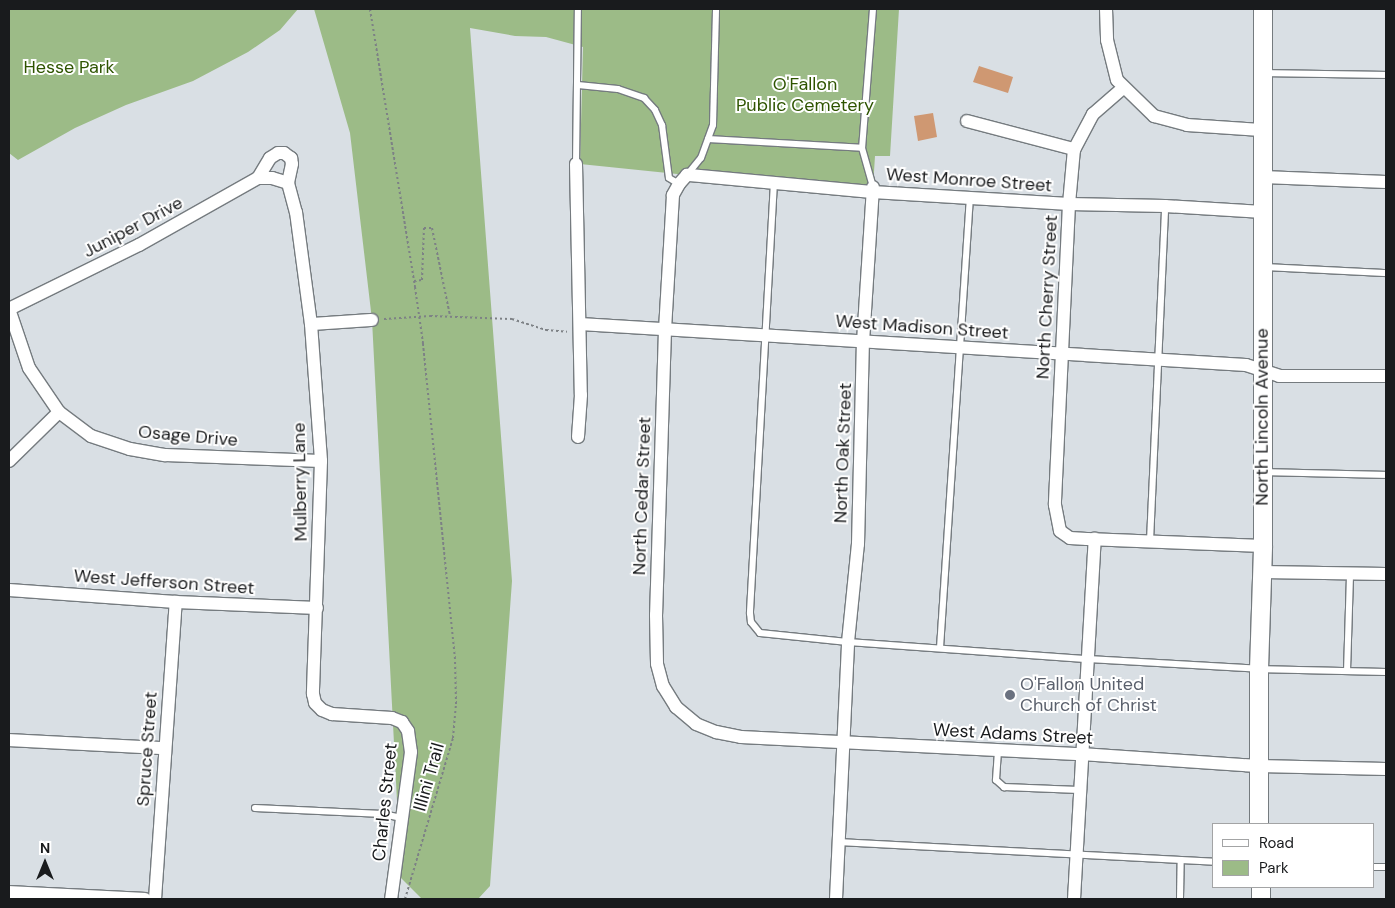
<!DOCTYPE html>
<html>
<head>
<meta charset="utf-8">
<style>
  body { margin:0 }
  #map { position:relative; width:1395px; height:908px; overflow:hidden; background:#d9dfe4; font-family:"DM Sans",sans-serif }
  div>[style] { position:absolute }
  [style*='--x'] { left:calc(var(--x)*1px); top:calc(var(--y)*1px); width:calc(var(--w)*1px); rotate:calc(var(--a)*1deg) }
  .green>* { inset:0; background:#9cbb87 }
  .building>* { inset:0; background:#cf9872 }
  .path>* { height:2px; margin-top:-1px; transform-origin:0; background:repeating-linear-gradient(90deg,#7d8185 0 2.5px,transparent 0 5px) }
  .roads { filter:drop-shadow(1px 0 #757b7f) drop-shadow(-1px 0 #757b7f) drop-shadow(0 1px #757b7f) drop-shadow(0 -1px #757b7f) }
  .service>* { height:6px; margin:-3px; padding:0 3px; transform-origin:3px; border-radius:3px; background:#fff }
  .minor>* { height:12px; margin:-6px; padding:0 6px; transform-origin:6px; border-radius:6px; background:#fff }
  .secondary>* { height:18px; margin:-9px; padding:0 9px; transform-origin:9px; border-radius:9px; background:#fff }
  .path-bridge>* { height:2px; margin-top:-1px; transform-origin:0; background:repeating-linear-gradient(90deg,#7d8185 0 2.5px,transparent 0 5px) }
  .dots>* { width:14px; height:14px; translate:-50% -50%; box-sizing:border-box; border:2px solid #fff; border-radius:50% }
  span { translate:-50% -50%; white-space:nowrap; text-align:center; line-height:1.15; -webkit-text-stroke:4px #fff; paint-order:stroke }
  .park-label { font-size:18px; color:#2e5400 }
  .street-label { font-size:18px; color:#191b1d }
  .worship-label { font-size:18px; color:#5b616d }
  .left { translate:0 -50%; text-align:left }
  .frame { position:absolute; inset:0; border:10px solid #191b1d; pointer-events:none }
  .legend { position:absolute; left:1212px; top:823px; width:162px; height:65px; box-sizing:border-box; background:#fff; border:1px solid #a3a4a5; margin:0; padding:6px 9px; list-style:none; font-size:15px; color:#191b1d }
  .legend li { display:flex; align-items:center; gap:10px; height:25px }
  .legend b { width:25px; border:1px solid #a3a4a5 }
  .north { position:absolute; left:20px; top:838px; width:50px; height:50px; -webkit-text-stroke:4px #fff; paint-order:stroke; rotate:0deg; font-size:14px; font-weight:700; line-height:20px; text-align:center; color:#191b1d }
  .north::after { content:''; display:block; margin:auto; width:18px; height:22px; background:#191b1d; clip-path:polygon(50% 0,100% 100%,50% 72%,0 100%) }
</style>
</head>
<body>
<div id="map">
  <div class="green">
    <div style="clip-path:polygon(9px 9px,298px 9px,280px 30px,248px 52px,193px 81px,126px 105px,75px 128px,18px 160px,9px 153px)"></div>
    <div style="clip-path:polygon(314px 9px,899px 9px,890px 156px,875px 156px,873px 187px,687px 175px,580px 164px,583px 47px,546px 37px,515px 36px,470px 28px,512px 581px,490px 886px,478px 899px,422px 899px,401px 878px,372px 320px,350px 133px)"></div>
  </div>
  <div class="building">
    <div style="clip-path:polygon(979px 66px,1013px 77px,1008px 93px,973px 82px)"></div>
    <div style="clip-path:polygon(933px 113px,937px 137px,918px 141px,914px 116px)"></div>
  </div>
  <div class="path">
    <div style="--x:370;--y:9;--w:282;--a:80.8"></div>
    <div style="--x:414;--y:281;--w:8;--a:-7"></div>
    <div style="--x:422;--y:280;--w:52;--a:-87.8"></div>
    <div style="--x:424;--y:228;--w:8;--a:0"></div>
    <div style="--x:432;--y:228;--w:90;--a:78.4"></div>
    <div style="--x:384;--y:319;--w:46;--a:-3.7"></div>
    <div style="--x:430;--y:316;--w:82;--a:2.1"></div>
    <div style="--x:512;--y:319;--w:36;--a:18"></div>
    <div style="--x:546;--y:330;--w:21;--a:5"></div>
    <div style="--x:405;--y:899;--w:168;--a:-73.4"></div>
    <div style="--x:453;--y:738;--w:34;--a:-85"></div>
    <div style="--x:456;--y:704;--w:45;--a:-91.3"></div>
    <div style="--x:455;--y:659;--w:318;--a:-95.8"></div>
  </div>
  <div class="roads">
    <div class="service">
      <div style="--x:873;--y:9;--w:139;--a:94.5"></div>
      <div style="--x:862;--y:148;--w:41;--a:74.2"></div>
      <div style="--x:1263;--y:73;--w:123;--a:0.9"></div>
      <div style="--x:578;--y:85;--w:40;--a:5.7"></div>
      <div style="--x:618;--y:89;--w:28;--a:19"></div>
      <div style="--x:644;--y:98;--w:16;--a:47"></div>
      <div style="--x:655;--y:110;--w:17;--a:65"></div>
      <div style="--x:662;--y:125;--w:53;--a:82.5"></div>
      <div style="--x:669;--y:178;--w:12;--a:31"></div>
      <div style="--x:708;--y:139;--w:154;--a:3.3"></div>
      <div style="--x:576;--y:164;--w:155;--a:-89.3"></div>
      <div style="--x:687;--y:175;--w:22;--a:-51"></div>
      <div style="--x:701;--y:158;--w:35;--a:-70"></div>
      <div style="--x:713;--y:125;--w:116;--a:-88.5"></div>
      <div style="--x:774;--y:182;--w:432;--a:93.2"></div>
      <div style="--x:750;--y:613;--w:9;--a:84"></div>
      <div style="--x:751;--y:622;--w:14;--a:51"></div>
      <div style="--x:760;--y:633;--w:88;--a:5.8"></div>
      <div style="--x:848;--y:642;--w:241;--a:4.1"></div>
      <div style="--x:1088;--y:659;--w:171;--a:3.3"></div>
      <div style="--x:1259;--y:669;--w:127;--a:1.4"></div>
      <div style="--x:1263;--y:267;--w:123;--a:2.8"></div>
      <div style="--x:1263;--y:472;--w:123;--a:1.4"></div>
      <div style="--x:1150;--y:541;--w:335;--a:-87.4"></div>
      <div style="--x:940;--y:648;--w:451;--a:-86.2"></div>
      <div style="--x:1347;--y:671;--w:98;--a:-88.2"></div>
      <div style="--x:998;--y:751;--w:29;--a:94"></div>
      <div style="--x:996;--y:780;--w:11;--a:41"></div>
      <div style="--x:1004;--y:787;--w:75;--a:2.3"></div>
      <div style="--x:255;--y:808;--w:128;--a:2.7"></div>
      <div style="--x:383;--y:814;--w:19;--a:12"></div>
      <div style="--x:838;--y:842;--w:377;--a:3"></div>
      <div style="--x:1374;--y:867;--w:12;--a:0"></div>
      <div style="--x:1180;--y:899;--w:39;--a:-89"></div>
    </div>
    <div class="minor">
      <div style="--x:1106;--y:9;--w:31;--a:88"></div>
      <div style="--x:1107;--y:40;--w:41;--a:76"></div>
      <div style="--x:1117;--y:80;--w:52;--a:44.2"></div>
      <div style="--x:1154;--y:116;--w:34;--a:15"></div>
      <div style="--x:1187;--y:125;--w:74;--a:3.9"></div>
      <div style="--x:1123;--y:88;--w:40;--a:139"></div>
      <div style="--x:1093;--y:114;--w:40;--a:118"></div>
      <div style="--x:1074;--y:149;--w:55;--a:95.2"></div>
      <div style="--x:1069;--y:204;--w:301;--a:92.7"></div>
      <div style="--x:1055;--y:505;--w:26;--a:79"></div>
      <div style="--x:1060;--y:531;--w:12;--a:35"></div>
      <div style="--x:1070;--y:538;--w:17;--a:3"></div>
      <div style="--x:1087;--y:539;--w:176;--a:2.3"></div>
      <div style="--x:967;--y:121;--w:111;--a:14.7"></div>
      <div style="--x:576;--y:164;--w:231;--a:88.8"></div>
      <div style="--x:581;--y:395;--w:42;--a:94.1"></div>
      <div style="--x:1263;--y:177;--w:123;--a:2.3"></div>
      <div style="--x:258;--y:178;--w:23;--a:-59"></div>
      <div style="--x:270;--y:158;--w:9;--a:-32"></div>
      <div style="--x:278;--y:153;--w:6;--a:0"></div>
      <div style="--x:284;--y:153;--w:9;--a:36"></div>
      <div style="--x:291;--y:158;--w:6;--a:81"></div>
      <div style="--x:292;--y:164;--w:19;--a:102"></div>
      <div style="--x:1263;--y:212;--w:98;--a:-176.5"></div>
      <div style="--x:1165;--y:206;--w:96;--a:-178.8"></div>
      <div style="--x:1069;--y:204;--w:197;--a:-176.5"></div>
      <div style="--x:872;--y:192;--w:186;--a:-174.7"></div>
      <div style="--x:687;--y:175;--w:12;--a:132"></div>
      <div style="--x:679;--y:184;--w:13;--a:119"></div>
      <div style="--x:673;--y:195;--w:135;--a:93.4"></div>
      <div style="--x:665;--y:330;--w:285;--a:91.8"></div>
      <div style="--x:656;--y:615;--w:49;--a:88.8"></div>
      <div style="--x:657;--y:664;--w:23;--a:75"></div>
      <div style="--x:663;--y:686;--w:25;--a:58"></div>
      <div style="--x:676;--y:707;--w:26;--a:40"></div>
      <div style="--x:696;--y:724;--w:22;--a:22"></div>
      <div style="--x:716;--y:732;--w:25;--a:11"></div>
      <div style="--x:741;--y:737;--w:340;--a:2.9"></div>
      <div style="--x:1081;--y:754;--w:178;--a:3.9"></div>
      <div style="--x:1259;--y:766;--w:127;--a:1.4"></div>
      <div style="--x:9;--y:309;--w:145;--a:-26.2"></div>
      <div style="--x:139;--y:245;--w:137;--a:-29.4"></div>
      <div style="--x:258;--y:178;--w:14;--a:0"></div>
      <div style="--x:272;--y:178;--w:17;--a:17"></div>
      <div style="--x:288;--y:183;--w:30;--a:75"></div>
      <div style="--x:296;--y:212;--w:113;--a:82.4"></div>
      <div style="--x:311;--y:324;--w:137;--a:85.8"></div>
      <div style="--x:321;--y:461;--w:233;--a:92"></div>
      <div style="--x:313;--y:694;--w:9;--a:77"></div>
      <div style="--x:315;--y:703;--w:10;--a:45"></div>
      <div style="--x:322;--y:710;--w:11;--a:22"></div>
      <div style="--x:332;--y:714;--w:60;--a:3.8"></div>
      <div style="--x:392;--y:718;--w:11;--a:22"></div>
      <div style="--x:402;--y:722;--w:11;--a:56"></div>
      <div style="--x:408;--y:731;--w:21;--a:82"></div>
      <div style="--x:411;--y:752;--w:148;--a:97.7"></div>
      <div style="--x:9;--y:309;--w:62;--a:71.3"></div>
      <div style="--x:29;--y:368;--w:53;--a:55.7"></div>
      <div style="--x:59;--y:412;--w:40;--a:37"></div>
      <div style="--x:91;--y:436;--w:41;--a:18.4"></div>
      <div style="--x:130;--y:449;--w:36;--a:10"></div>
      <div style="--x:165;--y:455;--w:156;--a:2.2"></div>
      <div style="--x:311;--y:324;--w:61;--a:-3.8"></div>
      <div style="--x:580;--y:324;--w:667;--a:3.52"></div>
      <div style="--x:1246;--y:365;--w:35;--a:18"></div>
      <div style="--x:1279;--y:376;--w:107;--a:0"></div>
      <div style="--x:9;--y:461;--w:70;--a:-44.4"></div>
      <div style="--x:1262;--y:572;--w:124;--a:0.9"></div>
      <div style="--x:9;--y:590;--w:167;--a:4.1"></div>
      <div style="--x:176;--y:602;--w:141;--a:2.4"></div>
      <div style="--x:9;--y:740;--w:155;--a:3"></div>
      <div style="--x:9;--y:892;--w:136;--a:2.9"></div>
      <div style="--x:155;--y:899;--w:298;--a:-86"></div>
      <div style="--x:836;--y:899;--w:257;--a:-87.3"></div>
      <div style="--x:848;--y:642;--w:99;--a:-84.2"></div>
      <div style="--x:858;--y:544;--w:202;--a:-88.6"></div>
      <div style="--x:863;--y:342;--w:155;--a:-86.3"></div>
      <div style="--x:1074;--y:899;--w:361;--a:-86.7"></div>
    </div>
    <div class="secondary">
      <div style="--x:1259;--y:824;--w:155;--a:-90"></div>
      <div style="--x:1259;--y:669;--w:123;--a:-88.1"></div>
      <div style="--x:1263;--y:546;--w:537;--a:-90"></div>
      <div style="--x:1261;--y:887;--w:12;--a:90"></div>
    </div>
  </div>
  <div class="path-bridge">
    <div style="--x:415;--y:287;--w:57;--a:81.9"></div>
  </div>
  <div class="dots">
    <div style="left:1010px;top:695px;background:#6b7280"></div>
  </div>
  <div class="park-label">
    <span style="left:69px;top:67px">Hesse Park</span>
    <span style="left:805px;top:95px">O'Fallon<br>Public Cemetery</span>
  </div>
  <div class="street-label">
    <span style="left:969px;top:180px;rotate:4deg">West Monroe Street</span>
    <span style="left:133px;top:227px;rotate:-28deg">Juniper Drive</span>
    <span style="left:1047px;top:297px;rotate:-87deg">North Cherry Street</span>
    <span style="left:922px;top:327px;rotate:4deg">West Madison Street</span>
    <span style="left:1262px;top:417px;rotate:-90deg">North Lincoln Avenue</span>
    <span style="left:188px;top:436px;rotate:5deg">Osage Drive</span>
    <span style="left:843px;top:453px;rotate:-88deg">North Oak Street</span>
    <span style="left:300px;top:482px;rotate:-91deg">Mulberry Lane</span>
    <span style="left:642px;top:496px;rotate:-88deg">North Cedar Street</span>
    <span style="left:164px;top:582px;rotate:4deg">West Jefferson Street</span>
    <span style="left:1013px;top:734px;rotate:3deg">West Adams Street</span>
    <span style="left:147px;top:749px;rotate:-86deg">Spruce Street</span>
    <span style="left:429px;top:777px;rotate:-74deg">Illini Trail</span>
    <span style="left:385px;top:802px;rotate:-84deg">Charles Street</span>
  </div>
  <div class="worship-label">
    <span class="left" style="left:1020px;top:695px">O'Fallon United<br>Church of Christ</span>
  </div>
  <div class="frame"></div>
  <ul class="legend">
  <li><b style="height:6px;background:#fff"></b>Road</li>
  <li><b style="height:14px;background:#9cbb87"></b>Park</li>
  </ul>
  <div class="north">N</div>
</div>
</body>
</html>
